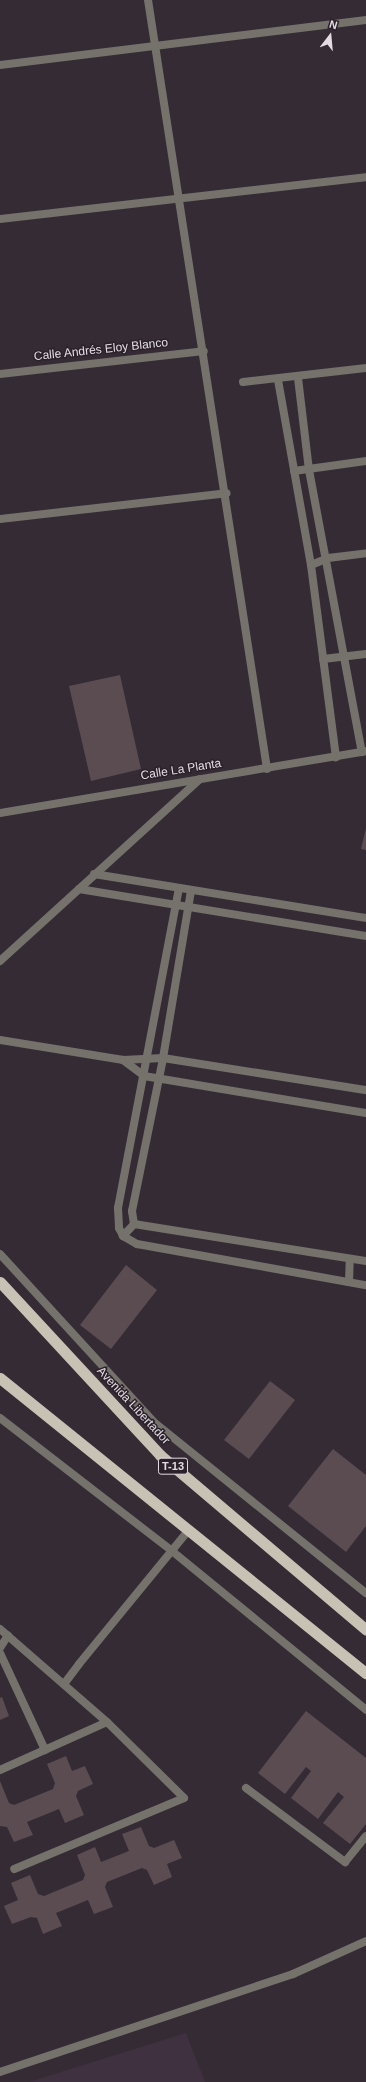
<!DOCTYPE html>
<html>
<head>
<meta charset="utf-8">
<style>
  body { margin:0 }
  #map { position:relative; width:366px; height:2082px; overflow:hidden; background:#352b35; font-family:Arial,sans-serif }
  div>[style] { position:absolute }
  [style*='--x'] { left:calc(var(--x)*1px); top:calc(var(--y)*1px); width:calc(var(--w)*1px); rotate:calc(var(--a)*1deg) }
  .built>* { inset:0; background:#403141 }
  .building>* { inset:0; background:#5b4c52 }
  .service>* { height:8px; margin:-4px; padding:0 4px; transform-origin:4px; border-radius:4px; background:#75726c }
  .minor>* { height:8px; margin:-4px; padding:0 4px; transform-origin:4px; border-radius:4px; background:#75726c }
  .trunk>* { height:11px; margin:-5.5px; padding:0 5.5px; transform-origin:5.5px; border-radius:5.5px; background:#c8c2b4 }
  span { translate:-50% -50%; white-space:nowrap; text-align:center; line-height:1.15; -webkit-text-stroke:3px #2b212b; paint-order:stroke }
  .shield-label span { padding:1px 3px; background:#2b212b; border:1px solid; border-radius:3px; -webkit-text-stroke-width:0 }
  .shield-label { font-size:11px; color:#e3dce3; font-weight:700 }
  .street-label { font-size:12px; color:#e3dce3 }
  .north { position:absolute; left:310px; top:16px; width:40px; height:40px; -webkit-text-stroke:3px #2b212b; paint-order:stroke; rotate:16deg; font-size:11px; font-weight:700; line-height:16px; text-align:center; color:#e3dce3 }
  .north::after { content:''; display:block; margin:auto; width:14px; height:18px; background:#e3dce3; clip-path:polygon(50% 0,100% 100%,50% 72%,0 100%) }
</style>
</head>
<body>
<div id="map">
  <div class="built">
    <div style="clip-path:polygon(186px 2033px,205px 2082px,29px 2082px)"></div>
  </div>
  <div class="building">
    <div style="clip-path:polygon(120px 675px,141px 769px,91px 781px,69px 686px)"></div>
    <div style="clip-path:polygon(366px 828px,366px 850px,361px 849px)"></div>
    <div style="clip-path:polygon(126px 1265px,157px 1290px,111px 1349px,80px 1325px)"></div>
    <div style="clip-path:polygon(270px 1381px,295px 1400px,249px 1459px,224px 1440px)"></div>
    <div style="clip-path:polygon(333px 1449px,366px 1475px,366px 1526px,346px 1552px,288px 1506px)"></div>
    <div style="clip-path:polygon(2px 1697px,9px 1716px,0 1720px,0 1698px)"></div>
    <div style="clip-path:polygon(306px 1711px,366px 1758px,366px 1824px,350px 1844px,323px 1823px,344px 1797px,338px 1792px,318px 1819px,291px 1798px,311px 1771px,306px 1767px,285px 1794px,258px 1773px)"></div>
    <div style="clip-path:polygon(66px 1756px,72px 1771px,85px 1766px,93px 1784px,78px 1791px,76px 1796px,84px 1815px,65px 1823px,59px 1809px,27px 1822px,33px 1835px,14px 1842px,7px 1827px,0 1826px,0 1781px,9px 1803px,14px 1805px,53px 1789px,55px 1783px,47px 1764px)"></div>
    <div style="clip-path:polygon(141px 1827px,149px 1846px,154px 1848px,174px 1840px,182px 1858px,167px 1864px,172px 1877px,154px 1885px,147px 1870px,142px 1868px,107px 1882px,105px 1887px,113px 1907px,94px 1914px,88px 1900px,56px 1913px,62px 1926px,43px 1934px,37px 1918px,31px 1917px,12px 1924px,4px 1906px,18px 1900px,11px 1883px,30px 1875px,38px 1894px,44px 1896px,83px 1880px,85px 1875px,77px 1855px,95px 1847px,101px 1862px,129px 1851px,122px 1834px)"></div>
  </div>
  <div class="service">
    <div style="--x:0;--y:1629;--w:142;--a:41"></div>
    <div style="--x:107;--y:1722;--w:108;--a:44.6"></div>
    <div style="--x:184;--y:1798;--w:184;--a:157.3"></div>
    <div style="--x:0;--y:1648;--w:15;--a:-58"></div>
    <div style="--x:0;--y:1653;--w:107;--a:65.1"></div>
    <div style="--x:64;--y:1684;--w:25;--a:-53"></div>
    <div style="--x:0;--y:1770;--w:117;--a:-24.2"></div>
    <div style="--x:246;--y:1788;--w:124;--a:36.8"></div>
    <div style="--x:345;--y:1862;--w:33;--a:-51"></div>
  </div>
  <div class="minor">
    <div style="--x:148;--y:0;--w:778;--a:81.2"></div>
    <div style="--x:0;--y:65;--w:369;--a:-7"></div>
    <div style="--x:0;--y:219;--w:368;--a:-6.5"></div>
    <div style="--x:0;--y:374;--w:205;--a:-6.4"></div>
    <div style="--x:298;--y:378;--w:93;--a:83.2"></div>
    <div style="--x:309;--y:470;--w:287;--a:79.4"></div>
    <div style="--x:278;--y:380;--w:188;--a:79.9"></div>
    <div style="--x:311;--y:565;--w:194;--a:82.6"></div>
    <div style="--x:243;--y:382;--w:124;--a:-6.5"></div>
    <div style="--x:294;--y:471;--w:73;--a:-7.9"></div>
    <div style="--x:0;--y:519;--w:228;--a:-6.5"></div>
    <div style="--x:311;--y:565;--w:18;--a:-22"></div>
    <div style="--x:328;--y:558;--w:38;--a:-7"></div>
    <div style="--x:323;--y:659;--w:43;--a:-6.6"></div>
    <div style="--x:0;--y:813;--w:371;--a:-9.6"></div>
    <div style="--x:94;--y:874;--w:276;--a:9.2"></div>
    <div style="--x:179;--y:888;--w:326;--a:100.8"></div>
    <div style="--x:118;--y:1208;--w:20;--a:87"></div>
    <div style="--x:119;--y:1228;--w:9;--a:63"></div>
    <div style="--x:123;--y:1236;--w:16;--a:30"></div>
    <div style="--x:137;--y:1244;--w:233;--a:10.2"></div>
    <div style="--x:79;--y:889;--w:291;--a:9.3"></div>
    <div style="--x:0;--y:961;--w:270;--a:-42.3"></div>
    <div style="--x:0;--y:1040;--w:125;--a:9.2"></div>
    <div style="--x:123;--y:1060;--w:40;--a:-2.9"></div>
    <div style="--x:163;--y:1058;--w:206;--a:9"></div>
    <div style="--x:123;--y:1060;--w:26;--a:37"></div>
    <div style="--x:144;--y:1076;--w:225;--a:9.5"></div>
    <div style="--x:134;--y:1224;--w:235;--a:9.1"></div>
    <div style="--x:123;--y:1236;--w:16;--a:-47"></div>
    <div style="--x:134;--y:1224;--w:13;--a:-99"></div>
    <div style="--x:132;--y:1211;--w:156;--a:-78.5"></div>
    <div style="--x:163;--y:1058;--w:170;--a:-80.5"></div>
    <div style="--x:0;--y:1254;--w:229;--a:47.5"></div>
    <div style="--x:155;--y:1423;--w:271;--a:38.9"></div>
    <div style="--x:349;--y:1282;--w:23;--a:-88"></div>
    <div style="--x:0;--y:1418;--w:217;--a:37.7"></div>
    <div style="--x:172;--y:1551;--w:251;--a:39.3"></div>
    <div style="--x:79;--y:1664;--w:171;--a:-50.7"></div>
    <div style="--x:0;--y:2072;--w:309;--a:-18.5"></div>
    <div style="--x:293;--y:1974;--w:80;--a:-24.3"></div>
  </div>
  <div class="trunk">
    <div style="--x:0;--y:1282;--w:236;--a:47.2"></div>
    <div style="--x:160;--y:1455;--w:270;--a:40.3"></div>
    <div style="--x:0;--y:1378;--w:470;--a:38.9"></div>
  </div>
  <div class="shield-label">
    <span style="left:173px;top:1466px">T-13</span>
  </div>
  <div class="street-label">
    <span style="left:101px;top:350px;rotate:-6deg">Calle Andrés Eloy Blanco</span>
    <span style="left:181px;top:770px;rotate:-9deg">Calle La Planta</span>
    <span style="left:133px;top:1406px;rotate:47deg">Avenida Libertador</span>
  </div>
  <div class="north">N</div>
</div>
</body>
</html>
